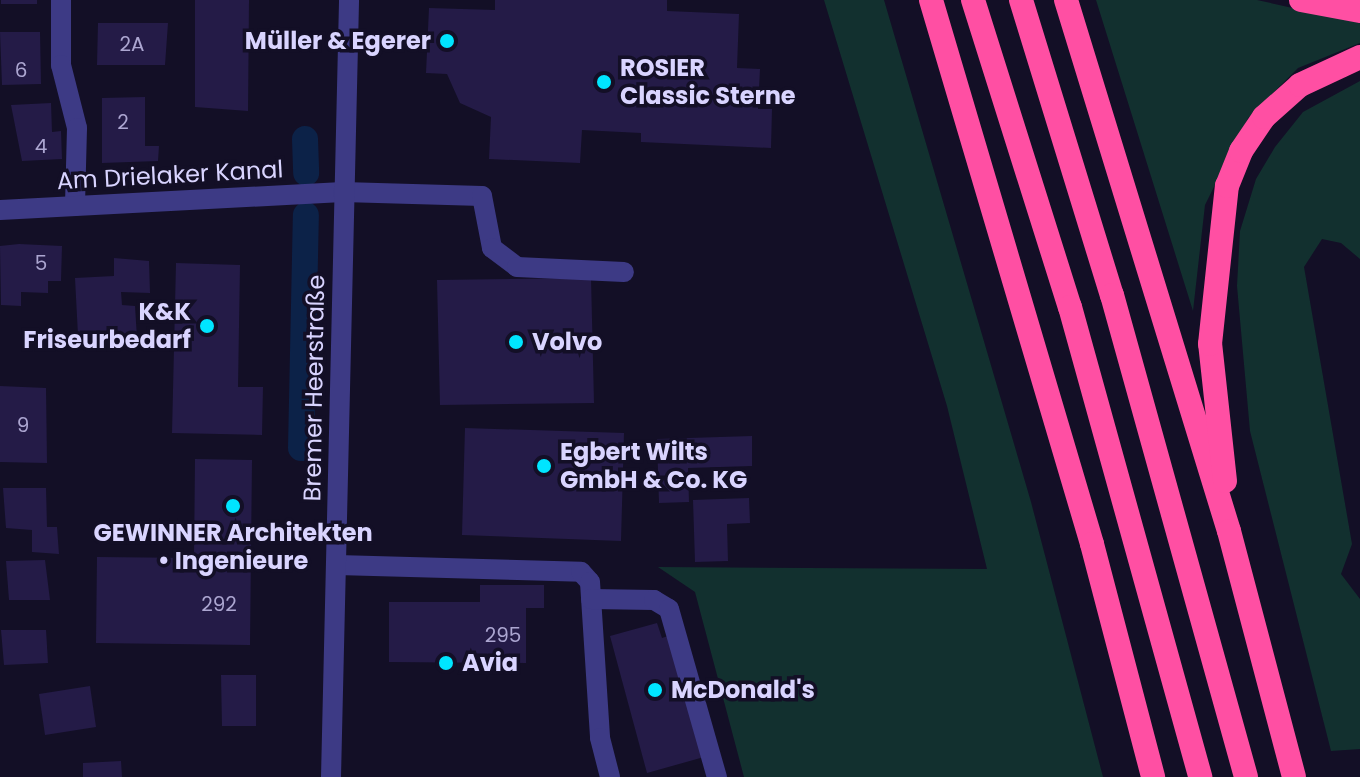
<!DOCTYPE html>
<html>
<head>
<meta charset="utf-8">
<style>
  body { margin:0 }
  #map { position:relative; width:1360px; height:777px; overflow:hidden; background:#130f26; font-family:Poppins,sans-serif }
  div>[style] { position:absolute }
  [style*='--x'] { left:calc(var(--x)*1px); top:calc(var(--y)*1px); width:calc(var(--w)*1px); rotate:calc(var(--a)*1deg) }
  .green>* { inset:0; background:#12302f }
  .canal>* { height:26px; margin:-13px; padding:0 13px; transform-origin:13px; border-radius:13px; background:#0c2248 }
  .building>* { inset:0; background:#241b47 }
  .minor>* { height:20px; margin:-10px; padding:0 10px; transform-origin:10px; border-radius:10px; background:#3d3a85 }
  .highway>* { height:24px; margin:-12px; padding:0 12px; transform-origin:12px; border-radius:12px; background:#ff4fa3 }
  .dots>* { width:22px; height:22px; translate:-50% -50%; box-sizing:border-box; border:4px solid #130f26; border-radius:50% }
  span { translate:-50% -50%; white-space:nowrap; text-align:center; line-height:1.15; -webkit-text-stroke:7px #130f26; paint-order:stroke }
  .number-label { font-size:20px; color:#aca6d1 }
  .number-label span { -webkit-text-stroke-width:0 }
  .poi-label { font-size:24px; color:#d9d4ff; font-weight:700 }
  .right { translate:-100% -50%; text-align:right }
  .left { translate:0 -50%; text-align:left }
  .street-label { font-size:24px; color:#d9d4ff }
</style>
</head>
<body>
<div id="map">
  <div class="green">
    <div style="clip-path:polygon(824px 0,884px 0,1031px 502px,1103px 777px,744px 777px,695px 592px,658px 567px,987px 569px,947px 406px)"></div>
    <div style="clip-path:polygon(1096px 0,1257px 0,1360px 23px,1360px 43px,1298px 68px,1248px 118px,1205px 205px,1193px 311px)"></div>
    <div style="clip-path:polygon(1360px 81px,1360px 259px,1341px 243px,1322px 239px,1304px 267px,1352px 544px,1341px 574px,1360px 599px,1360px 749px,1331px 751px,1250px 431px,1237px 286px,1240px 231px,1256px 179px,1275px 147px,1303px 112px)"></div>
  </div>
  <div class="canal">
    <div style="--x:305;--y:139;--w:34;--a:88"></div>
    <div style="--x:301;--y:448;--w:233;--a:-88.8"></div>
  </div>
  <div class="building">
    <div style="clip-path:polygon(1px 0,37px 0,37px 4px,1px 4px)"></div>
    <div style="clip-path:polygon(195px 0,249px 0,248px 111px,195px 107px)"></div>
    <div style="clip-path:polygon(495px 0,667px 0,667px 11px,739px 14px,737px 68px,760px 69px,758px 109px,772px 109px,771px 148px,641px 142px,641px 133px,582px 130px,580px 163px,489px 159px,491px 117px,460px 103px,447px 74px,426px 73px,429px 8px,495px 10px)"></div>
    <div style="clip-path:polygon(98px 23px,168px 23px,165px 65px,97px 65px)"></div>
    <div style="clip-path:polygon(0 32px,40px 32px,41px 84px,2px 85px)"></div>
    <div style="clip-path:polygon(145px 97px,145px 146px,159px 146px,158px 161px,102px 163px,102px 98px)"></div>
    <div style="clip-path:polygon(51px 103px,52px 132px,61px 131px,62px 159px,22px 161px,11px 105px)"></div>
    <div style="clip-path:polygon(19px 244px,62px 246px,61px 281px,48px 281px,48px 293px,21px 292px,21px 306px,1px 305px,0 246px)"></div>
    <div style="clip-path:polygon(114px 258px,149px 261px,150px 293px,121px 292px,122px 305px,135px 306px,137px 338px,78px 335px,75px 278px,114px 276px)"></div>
    <div style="clip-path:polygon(176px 263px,240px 265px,238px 387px,263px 387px,262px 435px,172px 433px)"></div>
    <div style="clip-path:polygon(591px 278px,594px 403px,440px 405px,437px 280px)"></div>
    <div style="clip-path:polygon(0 386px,46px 388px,47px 463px,0 462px)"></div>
    <div style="clip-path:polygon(465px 428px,624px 433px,621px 541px,462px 535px)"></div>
    <div style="clip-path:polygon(752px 436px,752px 466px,688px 468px,689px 502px,659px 503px,657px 439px)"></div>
    <div style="clip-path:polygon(195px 459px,252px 460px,250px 645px,96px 643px,97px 557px,194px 558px)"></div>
    <div style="clip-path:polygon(3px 488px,46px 488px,47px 527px,57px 527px,59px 554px,32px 552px,32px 530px,6px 528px)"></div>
    <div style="clip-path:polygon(749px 498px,750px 523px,727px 524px,728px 561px,695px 562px,693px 500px)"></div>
    <div style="clip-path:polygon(45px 560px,50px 600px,9px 600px,6px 561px)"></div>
    <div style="clip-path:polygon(480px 585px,544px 585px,544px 608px,526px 608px,526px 663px,389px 662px,389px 602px,480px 602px)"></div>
    <div style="clip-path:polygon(657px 623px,662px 638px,671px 635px,704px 757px,647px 773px,610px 636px)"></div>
    <div style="clip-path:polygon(1px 630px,46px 630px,48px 663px,4px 665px)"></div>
    <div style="clip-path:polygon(221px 675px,256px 675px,256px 726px,222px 726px)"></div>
    <div style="clip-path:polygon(90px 686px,96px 727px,45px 735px,39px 694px)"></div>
    <div style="clip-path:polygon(121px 761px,122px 777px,83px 777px,83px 763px)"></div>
  </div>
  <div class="minor">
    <div style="--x:61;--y:0;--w:65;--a:90"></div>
    <div style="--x:61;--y:65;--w:65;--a:75.7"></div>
    <div style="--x:77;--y:128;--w:78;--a:91.5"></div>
    <div style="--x:0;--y:210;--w:343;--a:-3"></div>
    <div style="--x:343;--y:192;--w:139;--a:1.6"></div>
    <div style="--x:482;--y:196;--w:53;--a:79.1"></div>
    <div style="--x:492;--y:248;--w:31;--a:37"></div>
    <div style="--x:517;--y:267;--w:107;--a:2.7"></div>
    <div style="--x:337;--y:565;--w:244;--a:1.6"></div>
    <div style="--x:581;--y:572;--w:13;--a:48"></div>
    <div style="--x:590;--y:582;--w:156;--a:86.3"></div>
    <div style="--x:600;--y:738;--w:40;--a:75.6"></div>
    <div style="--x:591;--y:599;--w:63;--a:0.9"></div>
    <div style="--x:654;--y:600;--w:17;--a:31"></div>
    <div style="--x:669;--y:609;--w:175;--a:74.1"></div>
    <div style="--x:331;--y:777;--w:777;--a:-88.67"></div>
  </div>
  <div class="highway">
    <div style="--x:931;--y:0;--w:567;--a:73.51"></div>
    <div style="--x:1092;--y:544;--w:241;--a:75.3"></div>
    <div style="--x:973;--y:0;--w:322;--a:72.5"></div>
    <div style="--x:1070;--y:307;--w:488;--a:74.5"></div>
    <div style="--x:1021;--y:0;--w:309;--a:72.9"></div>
    <div style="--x:1112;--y:295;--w:500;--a:74.46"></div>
    <div style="--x:1066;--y:0;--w:555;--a:72.94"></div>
    <div style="--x:1229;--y:531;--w:254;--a:75.2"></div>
    <div style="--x:1301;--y:0;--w:60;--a:10.6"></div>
    <div style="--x:1225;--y:481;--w:138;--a:-96.2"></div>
    <div style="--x:1210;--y:344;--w:159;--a:-83.9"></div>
    <div style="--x:1227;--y:186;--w:38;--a:-68"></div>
    <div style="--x:1241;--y:151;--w:41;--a:-55.9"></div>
    <div style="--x:1264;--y:117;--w:48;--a:-41.6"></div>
    <div style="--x:1300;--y:85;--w:66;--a:-25"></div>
  </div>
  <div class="dots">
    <div style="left:447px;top:41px;background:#00e5ff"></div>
    <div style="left:604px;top:82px;background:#00e5ff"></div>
    <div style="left:207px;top:326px;background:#00e5ff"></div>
    <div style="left:516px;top:342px;background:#00e5ff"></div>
    <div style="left:544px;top:466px;background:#00e5ff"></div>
    <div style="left:233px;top:506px;background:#00e5ff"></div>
    <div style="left:446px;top:663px;background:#00e5ff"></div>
    <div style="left:655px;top:690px;background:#00e5ff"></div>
  </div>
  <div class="number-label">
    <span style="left:132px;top:44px">2A</span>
    <span style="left:21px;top:70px">6</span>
    <span style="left:123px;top:122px">2</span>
    <span style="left:41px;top:146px">4</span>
    <span style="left:41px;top:263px">5</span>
    <span style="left:23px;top:425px">9</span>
    <span style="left:219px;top:604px">292</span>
    <span style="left:503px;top:635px">295</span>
  </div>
  <div class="poi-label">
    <span class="right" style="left:431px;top:41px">Müller &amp; Egerer</span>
    <span class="left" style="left:620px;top:82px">ROSIER<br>Classic Sterne</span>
    <span class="right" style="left:191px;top:326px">K&amp;K<br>Friseurbedarf</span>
    <span class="left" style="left:532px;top:342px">Volvo</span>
    <span class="left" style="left:560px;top:466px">Egbert Wilts<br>GmbH &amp; Co. KG</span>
    <span style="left:233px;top:547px">GEWINNER Architekten<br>• Ingenieure</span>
    <span class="left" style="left:462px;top:663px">Avia</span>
    <span class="left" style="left:671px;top:690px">McDonald's</span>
  </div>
  <div class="street-label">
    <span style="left:170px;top:175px;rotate:-3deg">Am Drielaker Kanal</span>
    <span style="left:314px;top:388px;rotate:-89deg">Bremer Heerstraße</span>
  </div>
</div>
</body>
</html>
